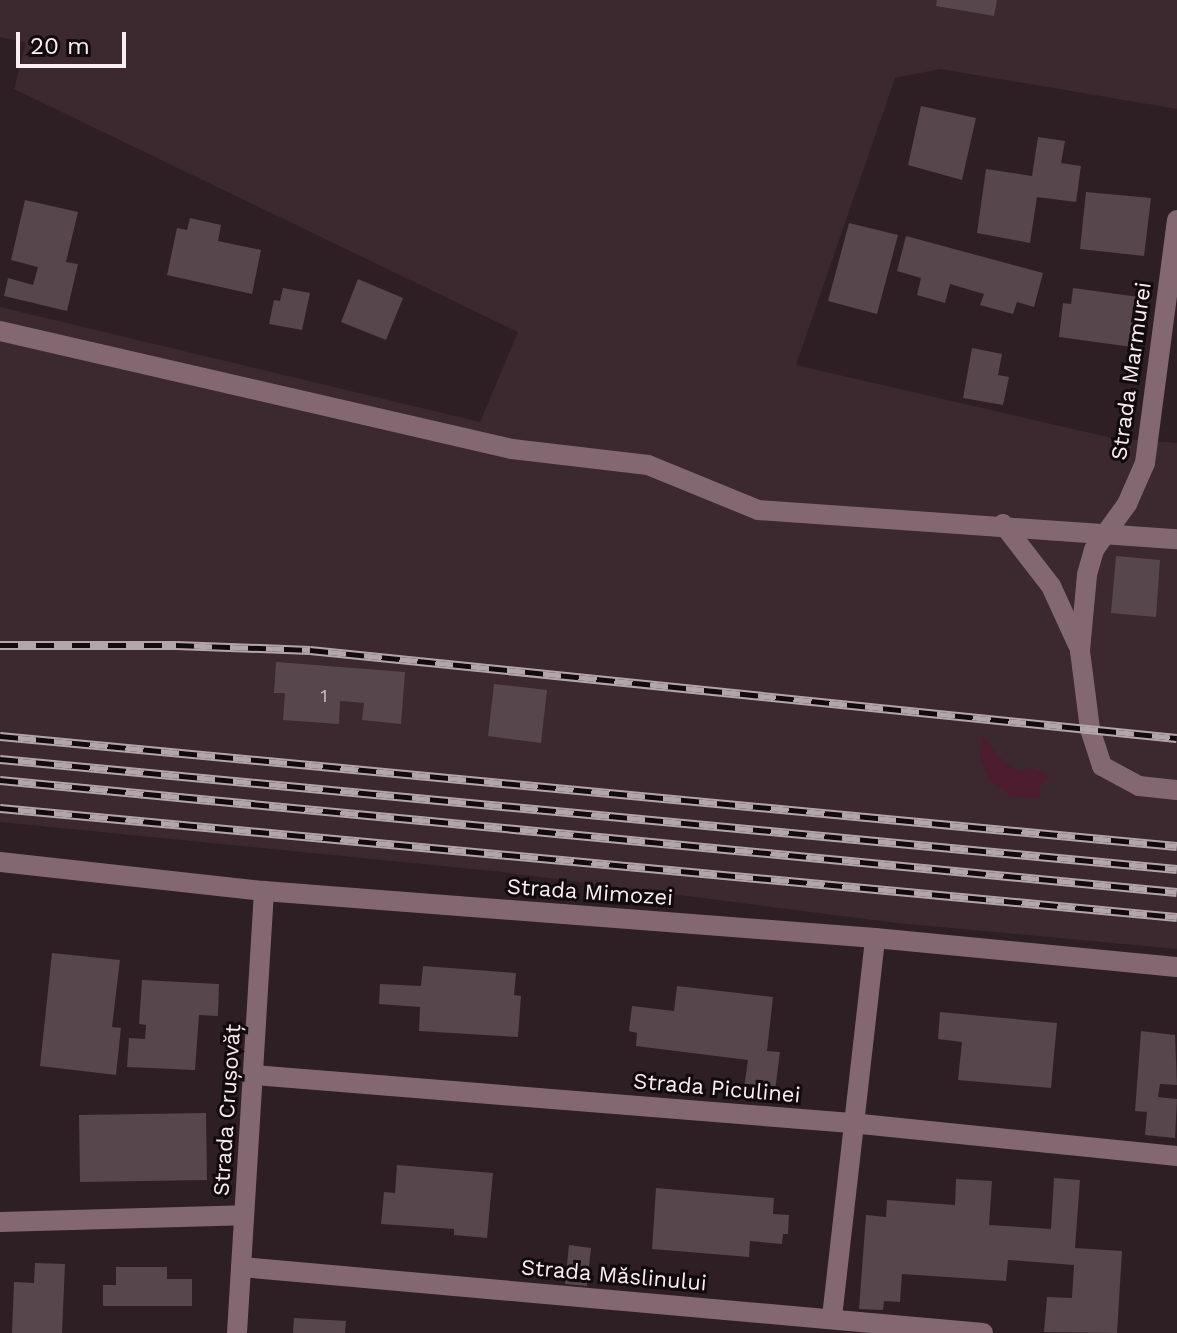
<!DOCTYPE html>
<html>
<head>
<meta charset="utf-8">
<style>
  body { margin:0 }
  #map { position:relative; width:1177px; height:1333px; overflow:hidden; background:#2d1f24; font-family:"Work Sans",sans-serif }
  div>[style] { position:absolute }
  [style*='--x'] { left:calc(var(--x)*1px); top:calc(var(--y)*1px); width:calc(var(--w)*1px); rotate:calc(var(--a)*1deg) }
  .built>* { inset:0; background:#3c282f }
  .green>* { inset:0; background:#4d1c2f }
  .building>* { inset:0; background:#57474c }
  .minor>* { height:20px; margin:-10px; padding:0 10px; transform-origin:10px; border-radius:10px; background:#846871 }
  .rail>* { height:9px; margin-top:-4.5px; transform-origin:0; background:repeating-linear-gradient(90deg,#110b0d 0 18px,#b2a6aa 0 36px); box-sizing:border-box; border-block:2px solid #b2a6aa }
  span { translate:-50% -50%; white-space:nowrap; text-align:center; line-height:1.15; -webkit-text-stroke:6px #110b0d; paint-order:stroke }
  .number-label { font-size:18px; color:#d0c5c8 }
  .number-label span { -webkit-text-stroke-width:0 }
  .street-label { font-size:22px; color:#f9eff2 }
  .scale { position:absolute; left:16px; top:32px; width:110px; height:36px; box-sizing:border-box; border:4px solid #f9eff2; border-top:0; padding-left:10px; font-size:24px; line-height:28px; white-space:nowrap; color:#f9eff2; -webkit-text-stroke:6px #110b0d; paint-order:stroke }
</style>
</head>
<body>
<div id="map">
  <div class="built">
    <div style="clip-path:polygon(0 0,1177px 0,1177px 109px,940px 69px,895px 78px,796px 365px,1112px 438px,1177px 443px,1177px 949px,896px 923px,502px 872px,0 822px,0 307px,480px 422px,518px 332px,14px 89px,26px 43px,0 37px)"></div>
  </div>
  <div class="green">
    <div style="clip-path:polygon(982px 735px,997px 755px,1017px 772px,1032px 768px,1049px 776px,1038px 789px,1041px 797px,1011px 797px,991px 781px,980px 758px)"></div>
  </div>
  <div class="building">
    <div style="clip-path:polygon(937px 0,997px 0,994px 16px,936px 6px)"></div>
    <div style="clip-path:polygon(921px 106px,976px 118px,962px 180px,908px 165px)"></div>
    <div style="clip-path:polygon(1038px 137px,1065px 141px,1061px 163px,1081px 166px,1076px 202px,1037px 197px,1030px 243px,977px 233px,986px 169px,1032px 176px)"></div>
    <div style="clip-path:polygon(1086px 192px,1151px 198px,1144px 256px,1080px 249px)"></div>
    <div style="clip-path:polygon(25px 200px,78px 212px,66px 262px,78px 264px,67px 311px,4px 296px,8px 278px,33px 285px,38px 267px,11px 260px)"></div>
    <div style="clip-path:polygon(190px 218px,221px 225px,218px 241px,261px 250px,252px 294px,167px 275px,177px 228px,187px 230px)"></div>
    <div style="clip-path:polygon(849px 223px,898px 235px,877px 314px,828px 301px)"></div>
    <div style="clip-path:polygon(906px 236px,1043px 273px,1034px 307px,1017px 302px,1013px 314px,980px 305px,984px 294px,950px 284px,945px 303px,917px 295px,921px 278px,897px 271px)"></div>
    <div style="clip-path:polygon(358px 279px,403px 298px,386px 340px,341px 322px)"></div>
    <div style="clip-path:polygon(283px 288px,310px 293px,302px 330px,269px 324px,274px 300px,280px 301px)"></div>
    <div style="clip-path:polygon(1073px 288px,1139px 297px,1132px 347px,1059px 337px,1063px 303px,1071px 304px)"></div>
    <div style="clip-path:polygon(972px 348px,1002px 354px,998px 375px,1009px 377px,1003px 405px,963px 398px)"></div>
    <div style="clip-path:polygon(1116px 556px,1160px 560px,1156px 617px,1111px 613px)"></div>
    <div style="clip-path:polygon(276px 662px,405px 672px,401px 724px,362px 720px,364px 703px,340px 701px,339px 724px,283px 720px,285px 693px,274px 693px)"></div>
    <div style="clip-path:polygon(494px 684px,547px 690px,541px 743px,488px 736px)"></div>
    <div style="clip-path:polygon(52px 953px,120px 960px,112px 1027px,121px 1028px,116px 1075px,40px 1066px)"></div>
    <div style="clip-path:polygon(423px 966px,516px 973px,514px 995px,521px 996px,518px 1037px,419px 1031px,420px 1007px,379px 1004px,380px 984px,421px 986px)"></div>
    <div style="clip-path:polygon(142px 980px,219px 984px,218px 1016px,199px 1015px,195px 1070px,127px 1067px,129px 1038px,145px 1039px,146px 1025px,139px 1024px)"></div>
    <div style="clip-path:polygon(677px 986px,773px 997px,767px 1051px,780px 1052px,775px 1091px,744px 1088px,748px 1060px,636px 1046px,637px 1033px,629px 1031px,632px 1006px,674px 1011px)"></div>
    <div style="clip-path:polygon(940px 1012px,1057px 1023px,1051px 1088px,958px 1080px,962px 1042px,938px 1039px)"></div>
    <div style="clip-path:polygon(1141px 1031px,1175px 1035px,1177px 1085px,1160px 1084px,1158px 1097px,1177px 1099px,1175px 1138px,1145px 1135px,1147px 1112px,1135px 1111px)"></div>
    <div style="clip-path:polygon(206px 1113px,207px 1180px,80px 1182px,79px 1115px)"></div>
    <div style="clip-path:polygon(397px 1165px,493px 1173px,487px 1238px,454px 1235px,454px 1229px,381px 1224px,384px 1192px,395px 1193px)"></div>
    <div style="clip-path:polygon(1054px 1178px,1080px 1180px,1075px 1248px,1122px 1251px,1117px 1333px,1044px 1332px,1047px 1297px,1072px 1298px,1074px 1265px,1008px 1260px,1006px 1281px,902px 1274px,900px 1302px,884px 1301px,883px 1310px,859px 1309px,866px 1215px,886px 1217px,887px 1200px,955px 1205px,956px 1179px,992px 1181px,989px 1225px,1051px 1229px)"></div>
    <div style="clip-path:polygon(656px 1188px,774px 1198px,773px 1214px,789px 1215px,788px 1234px,783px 1234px,782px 1244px,750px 1241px,749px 1257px,652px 1249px)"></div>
    <div style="clip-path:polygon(569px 1245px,591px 1248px,587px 1286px,565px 1284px)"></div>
    <div style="clip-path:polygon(35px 1263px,65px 1264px,62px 1333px,12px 1333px,14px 1282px,34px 1283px)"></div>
    <div style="clip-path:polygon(116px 1267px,167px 1267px,167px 1279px,192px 1279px,192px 1306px,103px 1306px,103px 1285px,116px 1285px)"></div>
    <div style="clip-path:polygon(294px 1318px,346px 1321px,345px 1333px,293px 1333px)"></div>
  </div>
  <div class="minor">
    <div style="--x:1177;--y:220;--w:245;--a:97.5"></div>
    <div style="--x:1145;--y:463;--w:45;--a:113.7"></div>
    <div style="--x:1127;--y:504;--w:57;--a:125.7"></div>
    <div style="--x:1094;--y:550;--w:26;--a:106"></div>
    <div style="--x:1087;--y:575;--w:76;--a:95.3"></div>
    <div style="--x:1080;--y:651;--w:79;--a:82.7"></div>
    <div style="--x:1090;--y:729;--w:39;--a:72"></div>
    <div style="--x:1102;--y:766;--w:42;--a:28.4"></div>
    <div style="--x:1139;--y:786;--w:38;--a:6"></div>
    <div style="--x:0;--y:331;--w:525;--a:12.98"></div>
    <div style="--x:512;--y:449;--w:137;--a:6.7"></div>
    <div style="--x:648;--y:465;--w:119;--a:22.2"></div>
    <div style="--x:758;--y:510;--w:420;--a:4"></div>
    <div style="--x:1003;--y:524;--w:78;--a:52.3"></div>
    <div style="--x:1051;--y:586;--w:65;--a:65.4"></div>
    <div style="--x:0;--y:862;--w:266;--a:6.3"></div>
    <div style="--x:264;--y:891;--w:613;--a:4.4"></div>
    <div style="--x:875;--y:938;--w:303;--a:5.5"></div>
    <div style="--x:253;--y:1075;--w:600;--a:4.59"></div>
    <div style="--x:851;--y:1123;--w:328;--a:5.8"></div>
    <div style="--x:0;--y:1222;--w:244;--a:-1.6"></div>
    <div style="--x:241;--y:1267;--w:745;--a:5.08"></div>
    <div style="--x:832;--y:1317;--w:381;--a:-83.5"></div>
    <div style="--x:237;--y:1333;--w:443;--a:-86.5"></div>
  </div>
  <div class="rail">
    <div style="--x:0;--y:645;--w:176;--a:0"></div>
    <div style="--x:176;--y:645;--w:134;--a:2.1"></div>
    <div style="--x:310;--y:650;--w:871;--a:5.8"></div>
    <div style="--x:0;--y:736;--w:1182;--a:5.34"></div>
    <div style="--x:0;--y:759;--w:1182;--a:5.34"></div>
    <div style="--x:0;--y:780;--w:1182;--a:5.44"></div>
    <div style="--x:0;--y:808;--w:1182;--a:5.29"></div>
  </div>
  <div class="number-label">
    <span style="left:324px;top:696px">1</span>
  </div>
  <div class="street-label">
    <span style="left:1131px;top:371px;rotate:-82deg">Strada Marmurei</span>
    <span style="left:590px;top:892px;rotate:4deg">Strada Mimozei</span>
    <span style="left:717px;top:1088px;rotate:5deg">Strada Piculinei</span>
    <span style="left:227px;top:1110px;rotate:-86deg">Strada Crușovăț</span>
    <span style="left:614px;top:1275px;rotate:5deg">Strada Măslinului</span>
  </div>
  <div class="scale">20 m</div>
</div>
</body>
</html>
